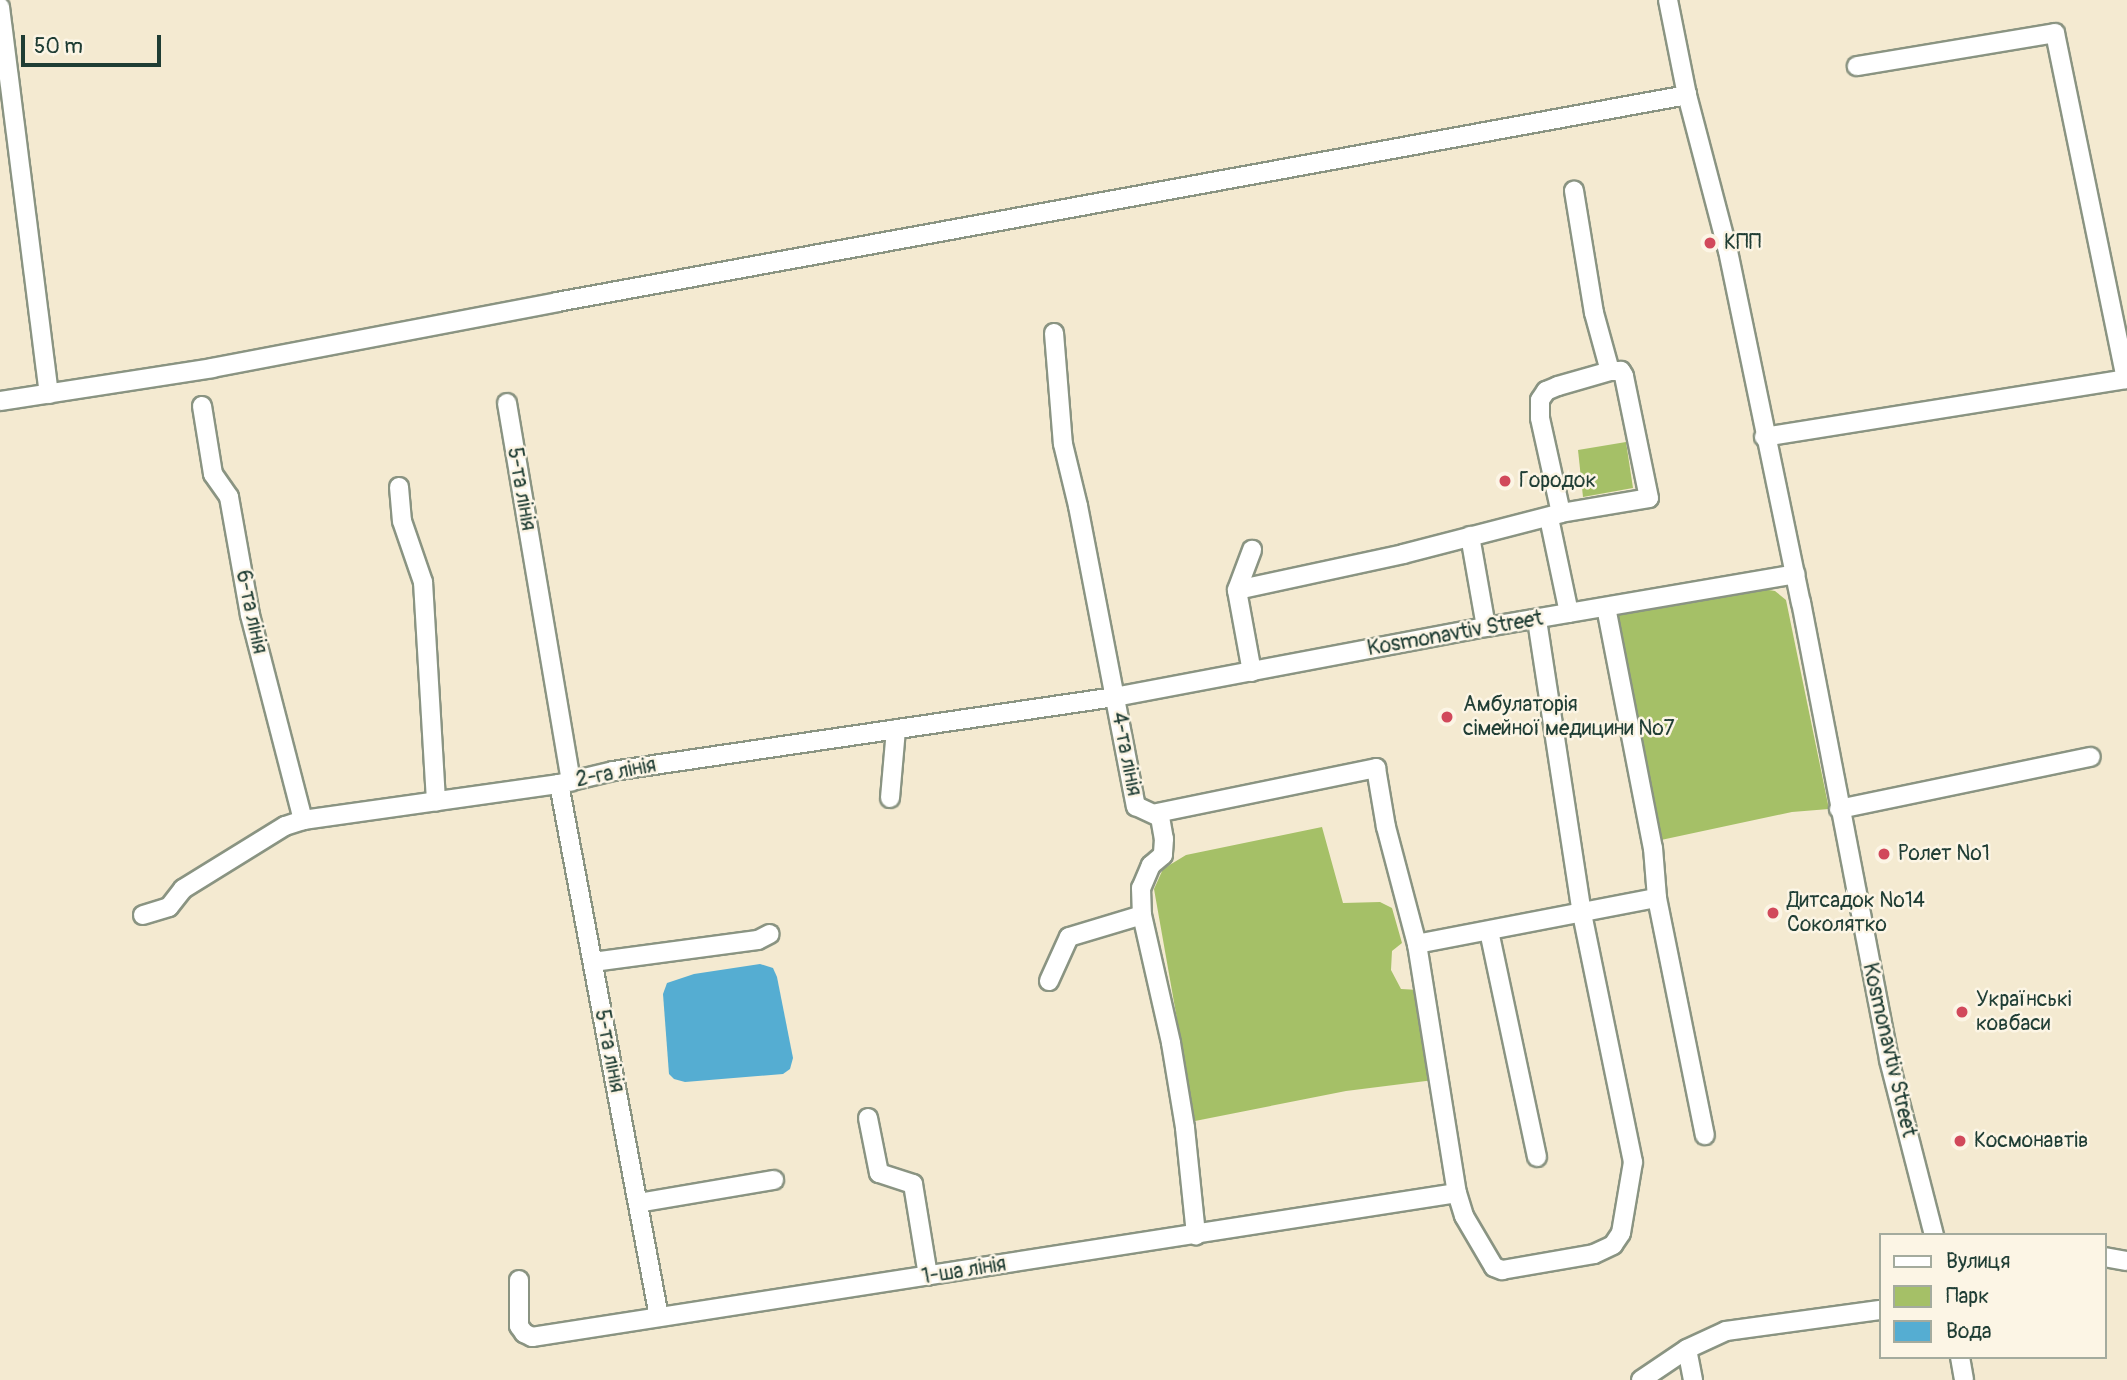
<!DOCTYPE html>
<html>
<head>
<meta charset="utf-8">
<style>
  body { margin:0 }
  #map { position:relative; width:2127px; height:1380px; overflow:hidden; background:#f4ead1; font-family:Pangolin,sans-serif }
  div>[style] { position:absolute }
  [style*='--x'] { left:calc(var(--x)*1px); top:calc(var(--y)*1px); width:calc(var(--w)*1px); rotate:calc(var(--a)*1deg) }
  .green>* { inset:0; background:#a5c067 }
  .water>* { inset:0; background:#55add2 }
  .roads { filter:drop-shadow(2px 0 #8a9482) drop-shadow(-2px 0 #8a9482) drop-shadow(0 2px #8a9482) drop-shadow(0 -2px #8a9482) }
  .minor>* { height:18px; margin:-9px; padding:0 9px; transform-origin:9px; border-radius:9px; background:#fff }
  .dots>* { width:19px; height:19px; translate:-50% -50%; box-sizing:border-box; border:4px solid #fcf5e5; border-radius:50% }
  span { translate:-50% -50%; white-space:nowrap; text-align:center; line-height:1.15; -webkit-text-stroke:5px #fcf5e5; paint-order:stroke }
  .poi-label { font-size:21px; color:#1f3d34 }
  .left { translate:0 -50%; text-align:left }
  .street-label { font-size:21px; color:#1f3d34 }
  .legend { position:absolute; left:1879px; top:1233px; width:228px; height:126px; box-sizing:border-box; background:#fcf5e5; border:2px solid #a4ab9e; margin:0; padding:9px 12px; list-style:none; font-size:21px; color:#1f3d34 }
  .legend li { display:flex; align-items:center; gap:14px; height:35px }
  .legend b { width:35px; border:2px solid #a4ab9e }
  .scale { position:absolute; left:21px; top:35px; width:140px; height:32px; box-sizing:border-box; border:4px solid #1f3d34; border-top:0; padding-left:9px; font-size:21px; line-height:24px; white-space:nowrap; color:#1f3d34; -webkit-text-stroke:5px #fcf5e5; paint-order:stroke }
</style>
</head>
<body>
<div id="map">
  <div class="green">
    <div style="clip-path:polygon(1626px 442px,1633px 488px,1583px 497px,1578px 450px)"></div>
    <div style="clip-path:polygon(1763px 589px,1775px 591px,1786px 600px,1829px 809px,1792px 812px,1661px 840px,1654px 834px,1614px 626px,1617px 616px,1622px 612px)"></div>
    <div style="clip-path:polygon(1322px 827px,1343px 903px,1380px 902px,1392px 908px,1402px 943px,1392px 951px,1391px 970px,1401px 989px,1419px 990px,1434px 1080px,1346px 1091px,1195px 1121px,1154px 889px,1163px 869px,1186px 855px)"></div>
  </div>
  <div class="water">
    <div style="clip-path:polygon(760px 964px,773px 968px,777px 977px,793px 1058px,790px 1069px,783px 1074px,685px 1082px,674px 1079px,669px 1074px,663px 994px,667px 983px,694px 974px)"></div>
  </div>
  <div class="roads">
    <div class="minor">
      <div style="--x:1668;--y:0;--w:97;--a:78.7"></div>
      <div style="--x:1687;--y:95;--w:161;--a:75.3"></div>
      <div style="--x:1728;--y:251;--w:359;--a:78.3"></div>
      <div style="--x:1801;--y:602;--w:466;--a:79.1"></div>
      <div style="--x:1889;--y:1060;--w:181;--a:75.6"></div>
      <div style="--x:0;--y:7;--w:390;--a:82.8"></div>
      <div style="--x:1054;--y:333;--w:111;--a:85.4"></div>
      <div style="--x:1063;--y:444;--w:64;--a:76.4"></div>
      <div style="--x:1078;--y:506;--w:306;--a:79.1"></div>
      <div style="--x:1136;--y:806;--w:26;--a:25"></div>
      <div style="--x:1160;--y:817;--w:22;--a:80"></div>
      <div style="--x:1164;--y:839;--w:16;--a:94"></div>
      <div style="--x:1163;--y:855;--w:16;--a:140"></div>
      <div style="--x:1151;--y:865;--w:25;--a:113"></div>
      <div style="--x:1141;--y:888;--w:27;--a:88"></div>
      <div style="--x:1142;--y:915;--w:131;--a:77.2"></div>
      <div style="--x:1171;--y:1043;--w:86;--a:80.6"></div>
      <div style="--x:1185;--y:1128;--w:108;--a:84.1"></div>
      <div style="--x:0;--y:401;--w:215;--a:-8.8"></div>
      <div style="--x:212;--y:368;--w:351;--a:-10.8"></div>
      <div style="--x:557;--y:302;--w:1149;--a:-10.38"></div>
      <div style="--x:507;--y:403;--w:384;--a:80.4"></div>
      <div style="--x:202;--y:406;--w:69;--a:80.8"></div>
      <div style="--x:213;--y:474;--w:28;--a:55"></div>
      <div style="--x:229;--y:497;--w:120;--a:79.9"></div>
      <div style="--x:250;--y:615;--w:212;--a:75.5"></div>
      <div style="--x:1764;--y:437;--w:367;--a:-9.1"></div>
      <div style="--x:2126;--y:379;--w:353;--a:-101.6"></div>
      <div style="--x:2055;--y:33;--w:201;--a:170.5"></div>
      <div style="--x:399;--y:487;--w:34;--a:85"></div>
      <div style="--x:402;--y:521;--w:65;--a:71"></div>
      <div style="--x:423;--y:582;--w:220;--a:86.6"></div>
      <div style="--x:1561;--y:513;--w:97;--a:-102.5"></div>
      <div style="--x:1540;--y:418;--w:18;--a:-90"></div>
      <div style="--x:1540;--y:400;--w:11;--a:-56"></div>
      <div style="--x:1546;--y:391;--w:13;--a:-23"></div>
      <div style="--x:1558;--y:386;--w:54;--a:-16.1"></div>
      <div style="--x:1549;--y:518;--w:97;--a:78.1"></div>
      <div style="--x:1470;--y:536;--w:92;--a:80"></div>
      <div style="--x:1237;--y:590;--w:43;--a:-69.4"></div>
      <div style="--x:1606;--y:607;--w:246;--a:79"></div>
      <div style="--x:1653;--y:848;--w:50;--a:85.4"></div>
      <div style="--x:1657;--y:898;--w:242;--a:78.6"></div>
      <div style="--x:1252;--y:672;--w:83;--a:-100.4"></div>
      <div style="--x:1237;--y:590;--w:170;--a:-12.2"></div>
      <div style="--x:1403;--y:554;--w:163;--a:-14.5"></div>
      <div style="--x:1561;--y:513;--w:89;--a:-9.7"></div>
      <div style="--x:1649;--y:498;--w:125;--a:-101.6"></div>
      <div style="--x:1624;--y:376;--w:6;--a:-121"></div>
      <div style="--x:1621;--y:371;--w:11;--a:180"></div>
      <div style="--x:1610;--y:371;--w:60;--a:-105.4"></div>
      <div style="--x:1594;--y:313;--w:124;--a:-99.3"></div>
      <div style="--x:559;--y:784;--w:542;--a:79.37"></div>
      <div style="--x:890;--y:798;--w:69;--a:-85"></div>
      <div style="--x:1839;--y:809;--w:257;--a:-11.7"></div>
      <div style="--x:1157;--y:813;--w:224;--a:-11.6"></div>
      <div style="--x:1376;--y:768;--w:60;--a:80.4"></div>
      <div style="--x:1386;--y:827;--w:121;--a:75.2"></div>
      <div style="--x:1417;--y:944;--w:252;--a:80.9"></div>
      <div style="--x:1457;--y:1193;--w:24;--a:73"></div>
      <div style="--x:1464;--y:1216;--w:59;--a:59.5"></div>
      <div style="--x:1494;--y:1267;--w:9;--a:21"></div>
      <div style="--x:1502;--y:1270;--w:93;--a:-9.9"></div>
      <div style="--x:1594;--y:1254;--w:21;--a:-25"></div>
      <div style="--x:1613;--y:1245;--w:14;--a:-56"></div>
      <div style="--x:1621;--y:1233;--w:72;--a:-80.4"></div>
      <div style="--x:1633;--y:1162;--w:253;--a:-101.6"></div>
      <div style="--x:1582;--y:914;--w:298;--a:-98.7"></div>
      <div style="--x:143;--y:915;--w:27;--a:-17"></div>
      <div style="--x:169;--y:907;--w:23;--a:-52"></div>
      <div style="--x:183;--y:889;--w:120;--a:-31.7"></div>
      <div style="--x:285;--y:826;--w:19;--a:-18"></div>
      <div style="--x:303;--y:820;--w:259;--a:-8"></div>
      <div style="--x:559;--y:784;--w:56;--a:-13.5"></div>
      <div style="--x:613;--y:771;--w:507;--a:-8.39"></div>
      <div style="--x:1115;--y:697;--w:378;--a:-10.7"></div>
      <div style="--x:1486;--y:627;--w:314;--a:-9.7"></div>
      <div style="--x:1489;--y:931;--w:231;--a:78"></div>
      <div style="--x:1417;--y:944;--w:244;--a:-10.9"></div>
      <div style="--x:593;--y:962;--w:166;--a:-7.6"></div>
      <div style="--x:758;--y:940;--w:13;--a:-27"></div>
      <div style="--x:1049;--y:981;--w:48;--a:-65.6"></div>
      <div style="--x:1069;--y:937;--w:76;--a:-16.8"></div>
      <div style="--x:868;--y:1118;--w:56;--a:78.7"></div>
      <div style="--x:879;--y:1173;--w:36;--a:18"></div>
      <div style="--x:913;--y:1184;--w:93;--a:80.7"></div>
      <div style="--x:638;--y:1203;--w:138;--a:-9.6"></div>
      <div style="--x:2104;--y:1257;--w:23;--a:10"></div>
      <div style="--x:519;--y:1280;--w:46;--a:90"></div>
      <div style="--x:519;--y:1326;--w:9;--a:54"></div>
      <div style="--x:524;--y:1333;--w:9;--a:27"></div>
      <div style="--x:532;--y:1337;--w:936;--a:-8.85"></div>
      <div style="--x:1687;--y:1349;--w:32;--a:79"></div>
      <div style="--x:1960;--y:1357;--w:23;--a:80"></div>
      <div style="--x:1641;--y:1380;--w:55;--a:-34"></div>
      <div style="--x:1687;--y:1349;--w:43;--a:-24.8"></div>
      <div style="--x:1726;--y:1331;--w:155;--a:-7.8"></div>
    </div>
  </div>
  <div class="dots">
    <div style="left:1710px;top:243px;background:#d1495b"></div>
    <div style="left:1505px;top:481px;background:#d1495b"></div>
    <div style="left:1447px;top:717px;background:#d1495b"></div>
    <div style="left:1884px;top:854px;background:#d1495b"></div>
    <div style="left:1773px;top:913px;background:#d1495b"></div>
    <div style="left:1962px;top:1012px;background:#d1495b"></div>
    <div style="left:1960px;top:1141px;background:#d1495b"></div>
  </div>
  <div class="poi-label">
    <span class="left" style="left:1724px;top:243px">КПП</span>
    <span class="left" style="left:1519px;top:481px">Городок</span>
    <span class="left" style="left:1463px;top:717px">Амбулаторія<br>сімейної медицини №7</span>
    <span class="left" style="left:1898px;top:854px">Ролет №1</span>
    <span class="left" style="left:1787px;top:913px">Дитсадок №14<br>Соколятко</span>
    <span class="left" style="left:1976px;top:1012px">Українські<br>ковбаси</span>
    <span class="left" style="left:1974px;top:1141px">Космонавтів</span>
  </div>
  <div class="street-label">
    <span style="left:521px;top:489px;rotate:80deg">5-та лінія</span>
    <span style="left:251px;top:612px;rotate:78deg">6-та лінія</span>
    <span style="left:1455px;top:634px;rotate:-10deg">Kosmonavtiv Street</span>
    <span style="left:1126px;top:754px;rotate:79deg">4-та лінія</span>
    <span style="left:616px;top:773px;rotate:-11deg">2-га лінія</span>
    <span style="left:1889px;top:1050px;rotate:77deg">Kosmonavtiv Street</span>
    <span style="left:609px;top:1051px;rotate:79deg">5-та лінія</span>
    <span style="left:964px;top:1271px;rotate:-9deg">1-ша лінія</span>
  </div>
  <ul class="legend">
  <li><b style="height:9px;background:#fff"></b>Вулиця</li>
  <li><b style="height:19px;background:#a5c067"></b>Парк</li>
  <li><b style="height:19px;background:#55add2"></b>Вода</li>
  </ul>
  <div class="scale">50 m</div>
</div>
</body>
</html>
